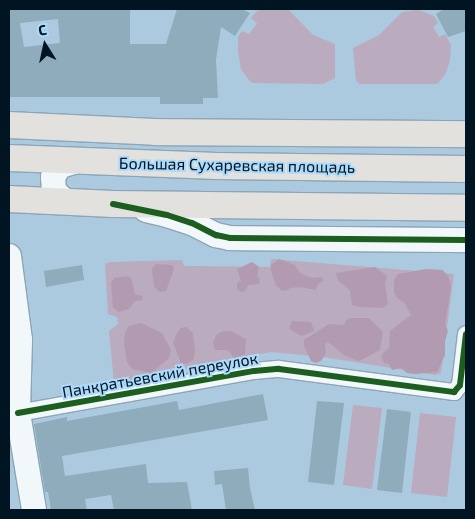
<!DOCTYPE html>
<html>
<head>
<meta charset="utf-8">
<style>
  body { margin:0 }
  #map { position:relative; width:475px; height:519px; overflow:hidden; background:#abcae0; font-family:"Exo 2",sans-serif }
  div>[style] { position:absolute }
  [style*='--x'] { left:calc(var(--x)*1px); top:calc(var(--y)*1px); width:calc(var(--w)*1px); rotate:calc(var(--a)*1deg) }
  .green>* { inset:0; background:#baabbe }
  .forest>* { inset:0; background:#b29bb1 }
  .building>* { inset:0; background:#8eacbb }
  .roads { filter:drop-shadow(1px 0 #8ca5b6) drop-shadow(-1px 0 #8ca5b6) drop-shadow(0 1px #8ca5b6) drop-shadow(0 -1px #8ca5b6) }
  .street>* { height:16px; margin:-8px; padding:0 8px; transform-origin:8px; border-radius:8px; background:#f2f7fa }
  .secondary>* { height:24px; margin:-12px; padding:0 12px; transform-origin:12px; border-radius:12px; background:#f2f7fa }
  .primary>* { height:26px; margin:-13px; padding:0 13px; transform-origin:13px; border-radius:13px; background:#e2e1de }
  .cycleway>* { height:6px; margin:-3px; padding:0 3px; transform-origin:3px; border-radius:3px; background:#1b5e20 }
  span { translate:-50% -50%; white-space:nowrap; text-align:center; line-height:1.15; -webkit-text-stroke:4px #acdafa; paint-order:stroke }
  .street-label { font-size:16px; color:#001422 }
  .frame { position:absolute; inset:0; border:10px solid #001422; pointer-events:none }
  .north { position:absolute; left:20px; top:20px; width:50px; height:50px; -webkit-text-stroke:4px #acdafa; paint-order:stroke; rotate:350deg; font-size:14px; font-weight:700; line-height:20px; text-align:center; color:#001422 }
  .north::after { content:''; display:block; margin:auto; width:18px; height:22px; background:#001422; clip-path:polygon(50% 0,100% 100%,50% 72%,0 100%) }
</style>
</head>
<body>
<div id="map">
  <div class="green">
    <div style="clip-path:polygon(262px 9px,289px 10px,313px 35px,335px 44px,335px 78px,323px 84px,252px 83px,249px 80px,241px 69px,238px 52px,238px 37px,242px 31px,249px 34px,257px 23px,251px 18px,256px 12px)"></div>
    <div style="clip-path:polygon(419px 10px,434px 16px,438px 23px,433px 27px,439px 37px,445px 34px,451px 45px,450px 60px,446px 73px,439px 82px,436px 84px,360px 84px,356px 81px,353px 48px,379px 35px,402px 12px)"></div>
    <div style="clip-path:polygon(271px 259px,454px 274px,441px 373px,435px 375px,323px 357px,271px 352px,114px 383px,109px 331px,118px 324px,117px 317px,108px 314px,105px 264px,110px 262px,182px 260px,184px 266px,270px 267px)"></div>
    <div style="clip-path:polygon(353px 405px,382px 408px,372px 489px,343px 485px)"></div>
    <div style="clip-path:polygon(420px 413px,456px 417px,447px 497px,411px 493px)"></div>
  </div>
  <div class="forest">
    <div style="clip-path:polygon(279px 259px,295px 265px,300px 273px,312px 278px,321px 277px,324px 280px,318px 284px,316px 290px,300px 287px,290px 288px,286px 291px,281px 290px,276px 286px,271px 271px,271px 265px)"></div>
    <div style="clip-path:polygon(252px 262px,259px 267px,257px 276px,260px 279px,259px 284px,248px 285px,245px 291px,241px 292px,237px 289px,237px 283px,241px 281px,237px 269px)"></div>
    <div style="clip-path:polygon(156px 264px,172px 265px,174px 269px,166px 291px,160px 292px,154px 287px,152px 269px)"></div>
    <div style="clip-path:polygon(375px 267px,387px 276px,385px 283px,388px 304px,382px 308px,359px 307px,352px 305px,350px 290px,338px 281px,336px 273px)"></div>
    <div style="clip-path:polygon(426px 269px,443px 270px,449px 278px,451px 287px,445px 325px,448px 331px,445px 341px,445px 355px,437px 372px,415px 374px,407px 373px,401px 368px,392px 370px,389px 364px,384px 363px,381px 355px,389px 348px,390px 331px,411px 315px,404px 302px,398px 299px,394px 293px,394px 280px,398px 274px)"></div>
    <div style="clip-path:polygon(126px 276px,131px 278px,135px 294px,142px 296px,143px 300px,135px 301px,129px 309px,119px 312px,113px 308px,111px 283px,114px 278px)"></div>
    <div style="clip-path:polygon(351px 318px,369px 318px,383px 332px,380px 350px,359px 361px,344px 355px,328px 342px,325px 344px,326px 353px,321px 361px,316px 363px,311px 361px,304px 346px,304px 340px,329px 324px,344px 325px,346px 320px)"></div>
    <div style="clip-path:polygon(292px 321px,311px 322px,314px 331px,302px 336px,297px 334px,289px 328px)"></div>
    <div style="clip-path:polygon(141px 323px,162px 333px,171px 350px,169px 358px,151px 373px,132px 369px,127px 362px,124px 343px,125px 332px,129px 326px)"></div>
    <div style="clip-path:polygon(186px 327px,193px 333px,195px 351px,194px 359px,187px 364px,181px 363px,173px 343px,176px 335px,181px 328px)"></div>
    <div style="clip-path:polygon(224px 331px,231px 331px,246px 339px,245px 354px,234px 358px,228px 350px,215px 350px,213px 342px,217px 334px)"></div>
  </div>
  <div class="building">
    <div style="clip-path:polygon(evenodd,9px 9px,130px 9px,130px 44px,166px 44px,177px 9px,242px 9px,250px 13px,235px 36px,221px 27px,216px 60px,218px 98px,203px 98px,203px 104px,160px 104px,160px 97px,9px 97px,9px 9px,58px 19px,60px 43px,24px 47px,20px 23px,58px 19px)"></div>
    <div style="clip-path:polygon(444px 9px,466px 9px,466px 31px,448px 37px,436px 14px)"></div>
    <div style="clip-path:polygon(82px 265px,84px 280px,46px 287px,44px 271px)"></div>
    <div style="clip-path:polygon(263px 394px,268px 420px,62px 456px,65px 476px,146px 464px,148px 483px,187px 482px,192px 510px,114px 510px,111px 495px,85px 499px,87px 510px,51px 510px,48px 492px,45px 492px,34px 424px,67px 417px,67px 421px,177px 401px,179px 410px)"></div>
    <div style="clip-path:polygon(317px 401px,344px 403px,334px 485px,308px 482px)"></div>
    <div style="clip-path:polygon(387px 409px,411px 412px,402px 493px,377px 490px)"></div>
    <div style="clip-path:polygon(248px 468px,250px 488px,255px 510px,226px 510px,222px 484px,215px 485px,214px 471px)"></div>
  </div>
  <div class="roads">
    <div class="street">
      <div style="--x:18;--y:413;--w:240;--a:-10.1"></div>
      <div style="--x:254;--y:371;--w:25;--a:-5"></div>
      <div style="--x:279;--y:369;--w:177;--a:7.5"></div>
      <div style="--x:454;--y:392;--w:9;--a:-49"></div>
      <div style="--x:460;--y:385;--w:51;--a:-83.3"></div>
    </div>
    <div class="secondary">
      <div style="--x:71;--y:202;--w:6;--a:-171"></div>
      <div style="--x:65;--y:201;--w:15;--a:-138"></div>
      <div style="--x:54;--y:191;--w:14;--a:-94"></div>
      <div style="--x:53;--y:177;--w:13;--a:-58"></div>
      <div style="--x:60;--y:166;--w:15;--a:-16"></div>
      <div style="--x:146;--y:210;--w:22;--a:13"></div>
      <div style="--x:167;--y:215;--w:26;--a:18"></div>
      <div style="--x:192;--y:223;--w:27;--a:27"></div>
      <div style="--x:216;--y:235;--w:14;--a:12"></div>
      <div style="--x:230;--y:238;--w:236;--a:0.5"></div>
      <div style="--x:9;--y:256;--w:85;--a:82.5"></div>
      <div style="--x:20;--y:340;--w:73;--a:91.6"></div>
      <div style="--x:18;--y:413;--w:98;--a:80.6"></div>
    </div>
    <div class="primary">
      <div style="--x:9;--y:125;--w:146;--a:2.7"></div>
      <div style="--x:155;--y:132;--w:311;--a:0.4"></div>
      <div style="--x:9;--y:158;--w:208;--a:2.2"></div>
      <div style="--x:217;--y:166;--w:249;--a:0.7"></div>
      <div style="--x:9;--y:199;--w:104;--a:2.8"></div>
      <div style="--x:113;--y:204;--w:353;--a:0.6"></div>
    </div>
  </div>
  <div class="cycleway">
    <div style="--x:113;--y:204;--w:55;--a:11.5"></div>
    <div style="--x:167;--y:215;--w:26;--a:18"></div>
    <div style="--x:192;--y:223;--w:27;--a:27"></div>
    <div style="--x:216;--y:235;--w:14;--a:12"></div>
    <div style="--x:230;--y:238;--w:236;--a:0.5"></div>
    <div style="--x:18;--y:413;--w:240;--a:-10.1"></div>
    <div style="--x:254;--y:371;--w:25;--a:-5"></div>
    <div style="--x:279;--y:369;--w:177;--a:7.5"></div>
    <div style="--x:454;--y:392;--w:9;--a:-49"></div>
    <div style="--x:460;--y:385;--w:51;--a:-83.3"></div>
  </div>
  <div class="street-label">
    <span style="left:237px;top:165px;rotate:1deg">Большая Сухаревская площадь</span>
    <span style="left:160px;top:375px;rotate:-10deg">Панкратьевский переулок</span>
  </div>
  <div class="frame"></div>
  <div class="north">С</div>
</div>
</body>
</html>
